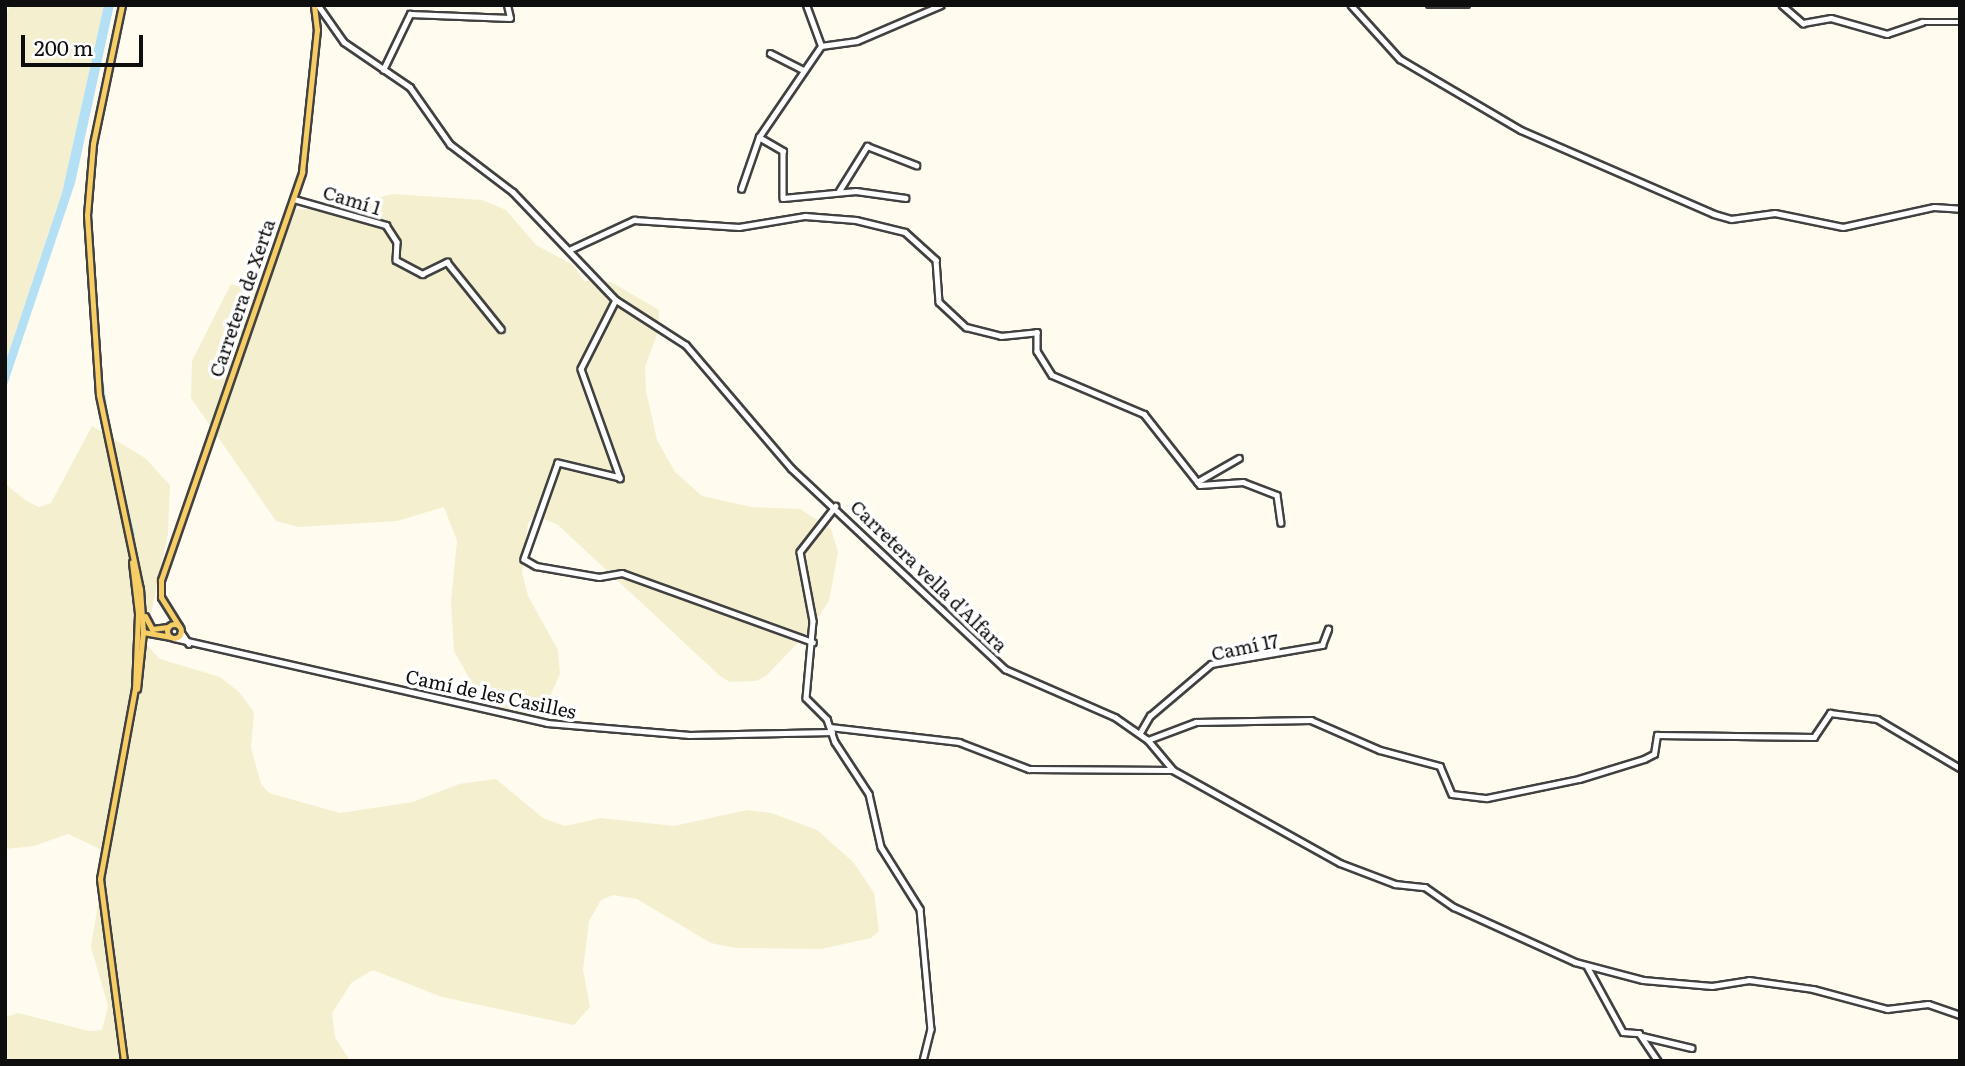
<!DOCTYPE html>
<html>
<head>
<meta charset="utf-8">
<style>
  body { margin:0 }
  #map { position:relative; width:1965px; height:1066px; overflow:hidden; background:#fffbee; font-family:Literata,serif }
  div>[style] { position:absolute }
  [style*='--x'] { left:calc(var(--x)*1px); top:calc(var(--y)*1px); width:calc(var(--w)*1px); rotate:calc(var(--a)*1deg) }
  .farmland>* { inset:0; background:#f4efcf }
  .water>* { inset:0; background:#b4e0f6 }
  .stream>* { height:2px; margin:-1px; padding:0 1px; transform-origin:1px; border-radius:1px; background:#b4e0f6 }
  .roads { filter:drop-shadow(2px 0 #414141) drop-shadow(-2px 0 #414141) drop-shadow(0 2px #414141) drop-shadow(0 -2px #414141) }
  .minor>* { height:4.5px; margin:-2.25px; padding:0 2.25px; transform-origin:2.25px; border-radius:2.25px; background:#fff }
  .major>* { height:5px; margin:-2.5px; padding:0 2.5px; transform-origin:2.5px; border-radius:2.5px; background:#f7cd66 }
  .major>.ring { margin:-2.5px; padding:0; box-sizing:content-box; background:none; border:5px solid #f7cd66; border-radius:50% }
  span { translate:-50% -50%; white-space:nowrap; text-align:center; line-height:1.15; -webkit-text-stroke:7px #fff; paint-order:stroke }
  .street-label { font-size:19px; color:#0e0e0e }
  .frame { position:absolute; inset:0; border:7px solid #0e0e0e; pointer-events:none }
  .scale { position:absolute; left:21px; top:35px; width:122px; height:32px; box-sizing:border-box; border:4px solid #0e0e0e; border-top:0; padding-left:9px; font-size:21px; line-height:24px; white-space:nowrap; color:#0e0e0e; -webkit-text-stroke:5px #fff; paint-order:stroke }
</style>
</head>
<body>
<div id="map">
  <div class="farmland">
    <div style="clip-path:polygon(10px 5px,104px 5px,62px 193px,5px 364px,5px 19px)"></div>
    <div style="clip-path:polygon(393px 194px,482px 200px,506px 210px,536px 245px,573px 265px,584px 281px,611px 282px,659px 310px,658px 332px,645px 367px,646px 391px,657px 440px,675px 472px,702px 496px,751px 507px,800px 509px,831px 529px,838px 552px,829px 601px,809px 631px,766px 676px,756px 681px,730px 682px,720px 676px,558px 525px,535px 515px,528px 523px,522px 572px,528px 596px,558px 650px,560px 674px,545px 707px,521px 714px,497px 711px,472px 683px,454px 651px,451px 602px,457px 541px,444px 507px,397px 521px,298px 527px,276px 521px,191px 398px,192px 361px,231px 284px,255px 292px,286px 210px,339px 208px)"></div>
    <div style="clip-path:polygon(92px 426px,145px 458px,170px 485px,168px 533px,145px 643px,160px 659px,220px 677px,239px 692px,254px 712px,251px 748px,261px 784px,269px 793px,340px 813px,413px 802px,459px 784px,496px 779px,543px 818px,565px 826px,601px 818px,674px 826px,747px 810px,771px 813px,817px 830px,854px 863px,874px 893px,879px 931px,871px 938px,821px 949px,735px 948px,711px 943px,637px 899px,613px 895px,601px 900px,589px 921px,583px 970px,590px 1007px,574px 1025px,442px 997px,373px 970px,352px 982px,332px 1013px,335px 1037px,350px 1061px,5px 1061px,6px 1017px,18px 1013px,89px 1031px,102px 1030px,108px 1006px,91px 947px,105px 861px,102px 850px,68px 834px,34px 846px,5px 849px,5px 484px,28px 502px,39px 507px,51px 503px)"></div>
  </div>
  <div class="water">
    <div style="clip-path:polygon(104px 5px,114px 5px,75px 183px,5px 391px,5px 364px,62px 193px)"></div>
  </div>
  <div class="stream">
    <div style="--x:100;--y:364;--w:65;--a:82"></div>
    <div style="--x:119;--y:475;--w:62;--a:76"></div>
  </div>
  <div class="roads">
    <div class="minor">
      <div style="--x:318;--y:5;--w:45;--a:54.9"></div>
      <div style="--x:344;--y:42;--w:80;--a:34.3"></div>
      <div style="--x:410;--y:87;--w:70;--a:54.9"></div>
      <div style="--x:450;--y:144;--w:79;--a:37.3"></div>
      <div style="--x:513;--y:192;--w:149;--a:46.4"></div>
      <div style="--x:616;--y:300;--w:83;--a:32.7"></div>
      <div style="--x:686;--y:345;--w:162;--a:49.5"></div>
      <div style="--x:791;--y:468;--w:294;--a:43.2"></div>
      <div style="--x:1005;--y:669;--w:120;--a:23.6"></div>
      <div style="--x:1115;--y:717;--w:40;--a:34.9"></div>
      <div style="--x:1148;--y:740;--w:39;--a:50"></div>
      <div style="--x:1173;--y:770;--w:191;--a:29.1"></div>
      <div style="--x:1340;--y:863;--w:59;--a:20.9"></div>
      <div style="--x:1395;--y:884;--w:30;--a:6"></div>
      <div style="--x:1425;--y:887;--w:35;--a:35"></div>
      <div style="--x:1454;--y:907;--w:133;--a:24.4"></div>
      <div style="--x:1575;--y:962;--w:70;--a:14.8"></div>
      <div style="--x:1643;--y:980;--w:69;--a:5"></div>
      <div style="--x:1712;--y:986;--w:37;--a:-9"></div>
      <div style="--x:1749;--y:980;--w:65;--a:8"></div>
      <div style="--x:1813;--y:989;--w:77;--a:15.1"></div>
      <div style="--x:1887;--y:1009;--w:41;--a:-7"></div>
      <div style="--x:1928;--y:1004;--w:34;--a:19"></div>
      <div style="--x:1351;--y:5;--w:73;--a:47.8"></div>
      <div style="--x:1400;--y:59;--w:140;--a:30.4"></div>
      <div style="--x:1521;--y:130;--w:210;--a:23.5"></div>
      <div style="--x:1714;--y:214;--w:18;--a:16"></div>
      <div style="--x:1731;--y:219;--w:44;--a:-7.8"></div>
      <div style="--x:1775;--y:213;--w:69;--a:11.6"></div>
      <div style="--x:1843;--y:227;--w:93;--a:-12.4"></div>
      <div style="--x:1934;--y:207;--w:26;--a:4"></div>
      <div style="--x:1429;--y:5;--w:38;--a:0"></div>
      <div style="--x:1782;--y:5;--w:28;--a:41"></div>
      <div style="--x:1803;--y:23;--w:28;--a:-10"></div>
      <div style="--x:1831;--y:18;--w:58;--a:15.9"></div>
      <div style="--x:1887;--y:34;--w:37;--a:-19"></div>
      <div style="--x:1922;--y:22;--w:38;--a:0"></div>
      <div style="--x:821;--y:46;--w:36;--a:-8"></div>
      <div style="--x:857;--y:41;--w:91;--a:-23.2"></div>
      <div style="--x:770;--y:53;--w:37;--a:27"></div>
      <div style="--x:383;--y:70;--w:62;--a:-64.3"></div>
      <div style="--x:410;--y:14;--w:100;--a:2.3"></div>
      <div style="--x:510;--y:18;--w:13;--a:-103"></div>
      <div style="--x:759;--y:137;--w:28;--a:30"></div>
      <div style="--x:783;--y:151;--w:47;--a:90"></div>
      <div style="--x:783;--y:198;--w:73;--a:-5.5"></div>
      <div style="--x:856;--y:191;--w:50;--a:8"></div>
      <div style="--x:741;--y:189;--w:55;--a:-70.9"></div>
      <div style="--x:759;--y:137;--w:110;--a:-55.7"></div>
      <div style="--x:821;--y:46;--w:44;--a:-110.1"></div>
      <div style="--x:839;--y:191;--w:53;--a:-58.1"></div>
      <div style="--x:867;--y:146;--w:53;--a:21.2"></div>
      <div style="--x:294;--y:199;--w:96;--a:15.8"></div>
      <div style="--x:386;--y:225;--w:20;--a:57"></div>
      <div style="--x:397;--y:242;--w:18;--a:93"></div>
      <div style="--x:396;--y:260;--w:30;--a:28"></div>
      <div style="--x:422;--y:274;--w:28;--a:-26"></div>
      <div style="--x:447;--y:262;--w:86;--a:51.1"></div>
      <div style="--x:569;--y:250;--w:72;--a:-24.8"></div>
      <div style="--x:634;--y:220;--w:105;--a:3.8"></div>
      <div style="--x:739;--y:227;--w:67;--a:-9.5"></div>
      <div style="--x:805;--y:216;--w:51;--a:4.5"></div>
      <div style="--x:856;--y:220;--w:50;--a:13.8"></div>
      <div style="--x:905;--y:232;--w:42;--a:42.1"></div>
      <div style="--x:936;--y:260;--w:42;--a:85.9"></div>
      <div style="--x:939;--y:302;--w:37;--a:43"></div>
      <div style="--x:966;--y:327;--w:36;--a:14"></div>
      <div style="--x:1001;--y:336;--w:36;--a:-6"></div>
      <div style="--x:1037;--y:332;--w:19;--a:90"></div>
      <div style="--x:1037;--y:351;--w:28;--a:58"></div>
      <div style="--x:1052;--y:375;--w:100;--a:23"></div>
      <div style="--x:1144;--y:414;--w:90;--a:51.7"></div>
      <div style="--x:1200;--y:485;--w:43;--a:-4"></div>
      <div style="--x:1243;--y:482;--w:36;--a:21"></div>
      <div style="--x:1277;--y:495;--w:28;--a:82"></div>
      <div style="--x:616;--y:300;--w:77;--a:116.9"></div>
      <div style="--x:581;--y:369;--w:116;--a:70.3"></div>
      <div style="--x:620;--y:478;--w:64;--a:-166.4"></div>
      <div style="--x:558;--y:463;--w:102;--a:109.5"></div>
      <div style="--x:524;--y:559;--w:14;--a:30"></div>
      <div style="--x:536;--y:566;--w:64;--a:9.9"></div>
      <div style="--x:599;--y:577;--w:23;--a:-10"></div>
      <div style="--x:622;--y:573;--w:203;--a:19.9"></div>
      <div style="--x:1197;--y:482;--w:48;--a:-29.7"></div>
      <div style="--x:836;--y:506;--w:58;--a:128"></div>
      <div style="--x:800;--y:552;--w:70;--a:79.3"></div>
      <div style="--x:813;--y:621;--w:77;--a:95.2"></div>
      <div style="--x:806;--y:698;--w:30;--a:45"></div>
      <div style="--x:827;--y:719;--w:24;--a:71"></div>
      <div style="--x:835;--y:742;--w:62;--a:56.8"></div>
      <div style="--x:869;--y:794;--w:54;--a:77.2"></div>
      <div style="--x:881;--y:847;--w:73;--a:57.8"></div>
      <div style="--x:920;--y:909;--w:121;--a:84.8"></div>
      <div style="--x:931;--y:1029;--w:33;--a:104"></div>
      <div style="--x:181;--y:632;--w:14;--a:56"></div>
      <div style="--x:174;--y:638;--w:383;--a:12.8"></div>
      <div style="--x:547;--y:723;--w:143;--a:4.8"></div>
      <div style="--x:689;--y:735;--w:143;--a:-1.2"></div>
      <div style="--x:830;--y:727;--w:130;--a:6.6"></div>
      <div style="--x:959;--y:742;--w:75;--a:21.1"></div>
      <div style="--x:1029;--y:769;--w:143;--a:0.4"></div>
      <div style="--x:1140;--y:733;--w:20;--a:-60"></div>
      <div style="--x:1150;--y:716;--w:80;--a:-40.4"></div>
      <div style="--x:1211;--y:664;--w:113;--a:-9.7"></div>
      <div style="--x:1322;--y:645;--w:17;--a:-69"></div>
      <div style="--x:1148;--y:740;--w:51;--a:-20.6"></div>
      <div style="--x:1196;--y:722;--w:115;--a:-1"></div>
      <div style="--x:1311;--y:720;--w:75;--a:23.5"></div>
      <div style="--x:1380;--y:750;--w:62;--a:14.9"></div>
      <div style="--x:1440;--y:766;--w:30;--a:67"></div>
      <div style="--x:1452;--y:794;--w:35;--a:7"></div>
      <div style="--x:1487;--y:798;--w:94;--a:-11.7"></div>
      <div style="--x:1579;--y:779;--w:68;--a:-17.1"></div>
      <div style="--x:1644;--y:759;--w:11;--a:-27"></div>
      <div style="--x:1654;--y:754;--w:19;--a:-81"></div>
      <div style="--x:1657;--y:735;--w:157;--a:0.7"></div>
      <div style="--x:1814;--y:737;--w:29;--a:-56"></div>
      <div style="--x:1830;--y:713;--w:47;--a:7.3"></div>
      <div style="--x:1877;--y:719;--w:96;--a:30.6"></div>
      <div style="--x:1587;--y:966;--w:75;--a:61.4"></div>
      <div style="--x:1623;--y:1032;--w:16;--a:4"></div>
      <div style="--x:1639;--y:1033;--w:34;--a:56"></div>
      <div style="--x:1642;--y:1036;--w:51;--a:13.5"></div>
    </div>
    <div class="major">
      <div style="--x:122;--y:5;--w:142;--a:101.8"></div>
      <div style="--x:93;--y:144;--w:71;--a:94.8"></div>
      <div style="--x:87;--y:215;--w:180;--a:86.2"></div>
      <div style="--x:99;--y:395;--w:198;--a:78.1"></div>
      <div style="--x:140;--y:589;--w:43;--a:86"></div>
      <div style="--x:143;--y:632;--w:57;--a:96"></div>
      <div style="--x:145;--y:616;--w:15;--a:62"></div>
      <div style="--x:152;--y:629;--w:16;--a:-7"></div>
      <div class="ring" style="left:167px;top:624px;width:9px;height:9px"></div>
      <div style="--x:179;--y:626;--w:34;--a:-122"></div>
      <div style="--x:161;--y:597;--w:17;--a:-90"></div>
      <div style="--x:161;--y:580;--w:432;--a:-70.9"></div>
      <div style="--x:302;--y:172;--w:143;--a:-84"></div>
      <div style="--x:317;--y:30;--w:25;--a:-97"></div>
      <div style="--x:143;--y:632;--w:27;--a:10"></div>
      <div style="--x:124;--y:1061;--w:184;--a:-97.5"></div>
      <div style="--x:100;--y:879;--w:193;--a:-79.6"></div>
      <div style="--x:135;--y:689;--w:76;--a:-87.7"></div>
      <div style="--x:138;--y:613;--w:51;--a:-96.7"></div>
    </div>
  </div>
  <div class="street-label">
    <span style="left:352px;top:200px;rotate:17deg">Camí 1</span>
    <span style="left:242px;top:298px;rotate:-71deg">Carretera de Xerta</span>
    <span style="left:929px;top:576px;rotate:44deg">Carretera vella d'Alfara</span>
    <span style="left:1245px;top:647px;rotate:-12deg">Camí 17</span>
    <span style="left:491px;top:694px;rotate:12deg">Camí de les Casilles</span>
  </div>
  <div class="frame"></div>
  <div class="scale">200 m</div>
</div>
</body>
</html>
